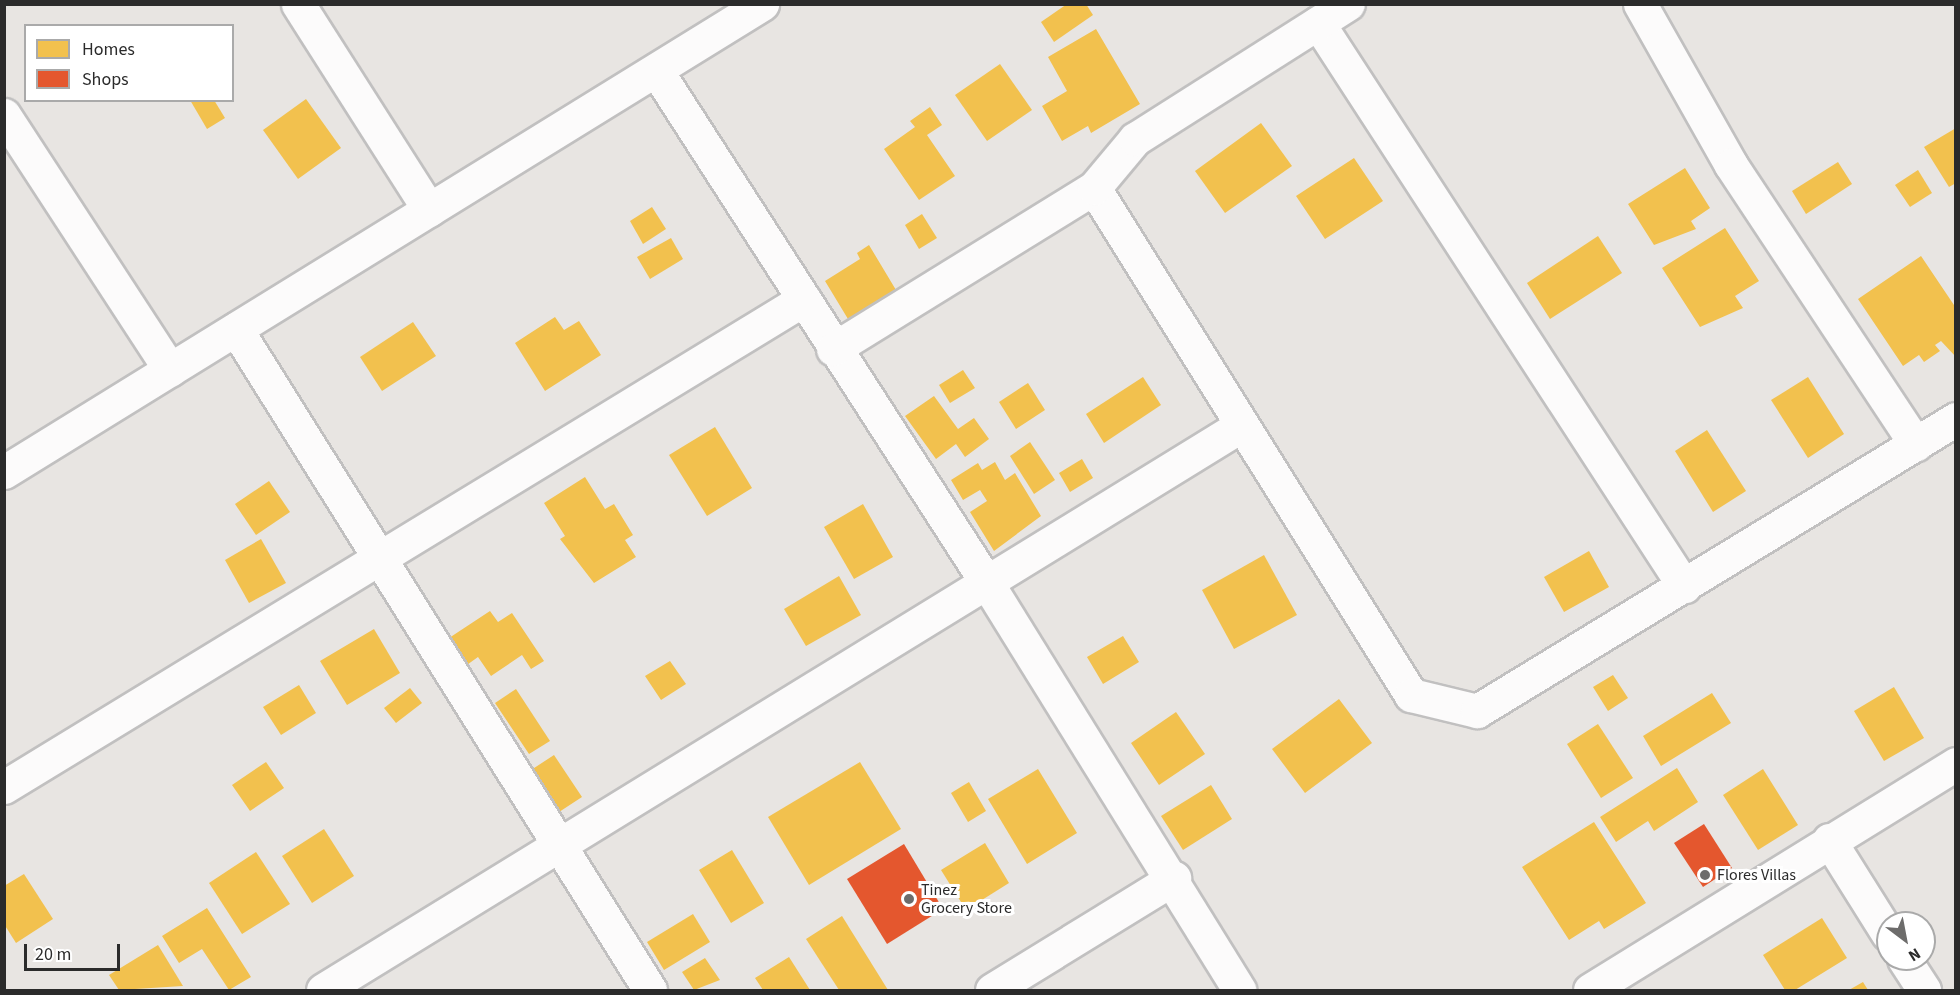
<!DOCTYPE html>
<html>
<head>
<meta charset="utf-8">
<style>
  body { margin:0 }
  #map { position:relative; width:1960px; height:995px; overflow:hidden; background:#e8e5e2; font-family:"Source Sans 3",sans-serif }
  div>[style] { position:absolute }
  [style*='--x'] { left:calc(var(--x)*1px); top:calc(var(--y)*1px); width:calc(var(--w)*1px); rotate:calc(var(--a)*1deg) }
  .homes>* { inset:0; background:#f2c14e }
  .shops>* { inset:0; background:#e4572e }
  .roads { filter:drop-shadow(2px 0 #c1c0c0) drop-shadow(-2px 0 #c1c0c0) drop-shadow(0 2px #c1c0c0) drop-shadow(0 -2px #c1c0c0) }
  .minor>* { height:33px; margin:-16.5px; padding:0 16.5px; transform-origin:16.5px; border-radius:16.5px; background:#fcfbfb }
  .dots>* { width:16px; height:16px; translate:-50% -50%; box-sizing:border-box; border:3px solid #fff; border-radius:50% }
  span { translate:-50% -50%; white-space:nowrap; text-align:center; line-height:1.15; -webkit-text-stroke:6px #fff; paint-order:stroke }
  .poi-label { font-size:16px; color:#2b2b2b }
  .left { translate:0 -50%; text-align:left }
  .frame { position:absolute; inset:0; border:6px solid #2b2b2b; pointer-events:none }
  .legend { position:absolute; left:24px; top:24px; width:210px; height:78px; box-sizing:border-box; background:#fff; border:2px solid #aaa; margin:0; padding:8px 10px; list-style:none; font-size:18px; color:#2b2b2b }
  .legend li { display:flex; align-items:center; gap:12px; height:30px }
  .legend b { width:30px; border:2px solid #aaa }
  .north { position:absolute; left:1876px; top:911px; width:60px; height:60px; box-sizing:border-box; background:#fff; border:2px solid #aaa; border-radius:50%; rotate:148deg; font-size:16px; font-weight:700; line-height:24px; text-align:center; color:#2b2b2b }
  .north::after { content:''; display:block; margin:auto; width:21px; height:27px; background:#6d6c6b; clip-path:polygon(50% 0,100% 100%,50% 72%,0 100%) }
  .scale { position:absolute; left:24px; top:944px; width:96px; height:27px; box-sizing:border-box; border:3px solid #2b2b2b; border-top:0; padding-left:8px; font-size:18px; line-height:21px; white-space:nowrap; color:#2b2b2b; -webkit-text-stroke:4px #fff; paint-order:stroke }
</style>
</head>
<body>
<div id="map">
  <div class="homes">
    <div style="clip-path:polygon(1067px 4px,1086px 4px,1093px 15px,1054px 42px,1041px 22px)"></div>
    <div style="clip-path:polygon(1096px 29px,1140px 104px,1091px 133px,1088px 126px,1062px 141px,1042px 106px,1067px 91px,1048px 57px)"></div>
    <div style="clip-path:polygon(1000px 64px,1032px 110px,987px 141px,955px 95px)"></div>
    <div style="clip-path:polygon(306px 99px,341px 148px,298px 179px,263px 130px)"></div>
    <div style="clip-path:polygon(190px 100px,214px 100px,225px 118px,207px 129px)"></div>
    <div style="clip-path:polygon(930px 107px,942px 125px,927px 135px,955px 176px,919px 200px,884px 149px,915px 127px,910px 121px)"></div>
    <div style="clip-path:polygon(1261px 123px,1292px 166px,1225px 213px,1195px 171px)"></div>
    <div style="clip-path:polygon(1956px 128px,1956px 183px,1949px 187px,1924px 147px)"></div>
    <div style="clip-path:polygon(1354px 158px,1383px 201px,1325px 239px,1296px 196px)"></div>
    <div style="clip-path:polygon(1838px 162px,1852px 184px,1806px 214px,1792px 191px)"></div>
    <div style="clip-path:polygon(1685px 168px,1710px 208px,1691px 221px,1696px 229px,1654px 245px,1628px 204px)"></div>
    <div style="clip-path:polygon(1918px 170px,1932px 193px,1910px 207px,1895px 185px)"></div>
    <div style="clip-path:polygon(652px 207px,666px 229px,643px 244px,630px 221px)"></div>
    <div style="clip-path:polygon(922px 214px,937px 238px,919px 249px,905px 225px)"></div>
    <div style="clip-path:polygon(1725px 228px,1759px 281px,1735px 296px,1743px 308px,1700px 327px,1662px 268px)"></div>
    <div style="clip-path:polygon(1598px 236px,1622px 273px,1550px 319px,1527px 283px)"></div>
    <div style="clip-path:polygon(671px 238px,683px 259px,650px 279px,637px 257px)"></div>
    <div style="clip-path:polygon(869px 245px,896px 290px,848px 319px,825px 281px,860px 259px,857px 253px)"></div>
    <div style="clip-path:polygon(1921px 256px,1956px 308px,1956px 357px,1941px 341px,1935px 345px,1940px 351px,1924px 362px,1919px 355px,1903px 366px,1858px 299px)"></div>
    <div style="clip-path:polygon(555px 317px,564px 330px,579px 321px,601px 355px,545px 391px,515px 343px)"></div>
    <div style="clip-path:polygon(413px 322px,436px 356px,382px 391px,360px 357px)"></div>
    <div style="clip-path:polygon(963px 370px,975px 388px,950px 403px,939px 385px)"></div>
    <div style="clip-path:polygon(1143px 377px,1161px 405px,1104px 443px,1086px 414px)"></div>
    <div style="clip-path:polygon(1808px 377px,1844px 434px,1808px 458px,1771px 400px)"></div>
    <div style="clip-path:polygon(1028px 383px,1045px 410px,1016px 429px,999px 402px)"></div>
    <div style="clip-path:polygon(934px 396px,958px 429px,974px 418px,989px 439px,965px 457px,956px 444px,936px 459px,905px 416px)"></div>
    <div style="clip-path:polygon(715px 427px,752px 488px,707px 516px,669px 455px)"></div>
    <div style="clip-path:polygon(1707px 430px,1746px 491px,1713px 512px,1675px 451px)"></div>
    <div style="clip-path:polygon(1030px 442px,1055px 480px,1034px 494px,1010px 456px)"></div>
    <div style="clip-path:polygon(1082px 459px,1093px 478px,1070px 492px,1059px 473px)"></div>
    <div style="clip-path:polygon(995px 462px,1005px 480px,1015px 473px,1041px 516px,994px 551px,970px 512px,987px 501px,980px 490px,963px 500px,951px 480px,978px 463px,982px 470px)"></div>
    <div style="clip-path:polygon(585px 477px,605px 509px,614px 504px,633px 535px,625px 540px,636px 557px,594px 583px,560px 539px,565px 536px,544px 503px)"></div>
    <div style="clip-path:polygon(269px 481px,290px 512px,256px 535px,235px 504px)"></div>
    <div style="clip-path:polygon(863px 504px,893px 557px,854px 579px,824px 527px)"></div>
    <div style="clip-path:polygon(261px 539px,286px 583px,249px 603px,225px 560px)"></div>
    <div style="clip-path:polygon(1589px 551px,1609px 587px,1564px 612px,1544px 577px)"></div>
    <div style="clip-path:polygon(1264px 555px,1297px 615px,1234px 649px,1202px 590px)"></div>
    <div style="clip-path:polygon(839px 576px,861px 615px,806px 646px,784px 609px)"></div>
    <div style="clip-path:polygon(490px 611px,498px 622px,512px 613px,544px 661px,531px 669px,522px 655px,491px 676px,478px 657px,464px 667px,446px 640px)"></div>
    <div style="clip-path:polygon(374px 629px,400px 673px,347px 705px,320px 661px)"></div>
    <div style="clip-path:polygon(1123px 636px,1139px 662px,1103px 684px,1087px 657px)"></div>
    <div style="clip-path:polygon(670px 661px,686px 684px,661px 700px,645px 676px)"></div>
    <div style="clip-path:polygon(1613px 675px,1628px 698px,1608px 711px,1593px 687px)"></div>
    <div style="clip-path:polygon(299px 685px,316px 713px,281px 735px,263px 707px)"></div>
    <div style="clip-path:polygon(1894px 687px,1924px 738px,1884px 761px,1854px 711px)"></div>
    <div style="clip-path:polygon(410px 688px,422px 703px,396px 723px,384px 708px)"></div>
    <div style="clip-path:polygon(516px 689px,550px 741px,529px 754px,495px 703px)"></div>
    <div style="clip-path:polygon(1712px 693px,1731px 723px,1661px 766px,1643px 736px)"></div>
    <div style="clip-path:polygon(1339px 699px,1372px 743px,1305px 793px,1272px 749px)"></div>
    <div style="clip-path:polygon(1176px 712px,1205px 754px,1159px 785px,1131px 743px)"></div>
    <div style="clip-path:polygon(1598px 724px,1633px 778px,1601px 798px,1567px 744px)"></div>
    <div style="clip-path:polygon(554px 755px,582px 797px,556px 814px,528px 772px)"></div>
    <div style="clip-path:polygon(266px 762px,284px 788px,250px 811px,232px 785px)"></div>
    <div style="clip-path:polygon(860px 762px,901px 829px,809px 885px,768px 817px)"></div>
    <div style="clip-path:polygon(1677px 768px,1698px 802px,1654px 831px,1648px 821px,1616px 842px,1600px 817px)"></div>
    <div style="clip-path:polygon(1038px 769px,1077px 833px,1027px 864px,988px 799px)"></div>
    <div style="clip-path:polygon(1763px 769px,1798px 825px,1758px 850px,1723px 795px)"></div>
    <div style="clip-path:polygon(969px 782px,986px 811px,968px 822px,951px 793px)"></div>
    <div style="clip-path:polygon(1211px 785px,1232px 819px,1183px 850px,1161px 816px)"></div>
    <div style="clip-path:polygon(1594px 822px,1646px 903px,1604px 929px,1599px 921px,1569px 940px,1522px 867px)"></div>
    <div style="clip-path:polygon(324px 829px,354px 876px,312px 903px,282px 856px)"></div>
    <div style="clip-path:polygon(985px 843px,1009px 883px,966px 910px,941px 870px)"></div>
    <div style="clip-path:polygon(732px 850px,764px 903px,731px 923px,699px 870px)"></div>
    <div style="clip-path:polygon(256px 852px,290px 904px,242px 934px,209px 883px)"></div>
    <div style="clip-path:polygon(24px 874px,53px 919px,16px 943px,4px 924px,4px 886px)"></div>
    <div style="clip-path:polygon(207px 908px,251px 977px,229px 990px,202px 949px,179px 963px,162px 936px)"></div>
    <div style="clip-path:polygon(693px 914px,710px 942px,664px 970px,647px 942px)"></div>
    <div style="clip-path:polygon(842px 916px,888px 990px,839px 990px,806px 939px)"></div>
    <div style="clip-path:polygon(1822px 918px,1847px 958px,1795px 990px,1785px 990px,1763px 955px)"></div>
    <div style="clip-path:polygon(158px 945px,183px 986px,119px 990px,109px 975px)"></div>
    <div style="clip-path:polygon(789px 957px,810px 990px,763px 990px,755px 978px)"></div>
    <div style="clip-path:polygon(705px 958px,720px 980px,694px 990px,682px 972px)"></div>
    <div style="clip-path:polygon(1863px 982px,1868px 990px,1849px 990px)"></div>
  </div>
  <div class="shops">
    <div style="clip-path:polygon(1704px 824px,1732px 868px,1703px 887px,1674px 843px)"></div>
    <div style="clip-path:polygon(904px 844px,943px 909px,887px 944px,847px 879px)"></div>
  </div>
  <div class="roads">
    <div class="minor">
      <div style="--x:298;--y:4;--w:244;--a:57.5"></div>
      <div style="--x:1640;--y:4;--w:185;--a:60.5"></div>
      <div style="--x:1731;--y:165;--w:335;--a:56.5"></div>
      <div style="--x:1318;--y:23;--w:672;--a:56.97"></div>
      <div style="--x:656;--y:70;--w:611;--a:57.17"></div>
      <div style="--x:987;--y:583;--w:479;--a:58.2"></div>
      <div style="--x:4;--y:115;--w:304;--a:56.9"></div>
      <div style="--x:1094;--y:188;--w:598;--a:57.98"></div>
      <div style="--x:1411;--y:695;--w:68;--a:13.6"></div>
      <div style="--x:1477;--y:711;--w:561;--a:-31.37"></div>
      <div style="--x:236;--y:329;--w:780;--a:57.94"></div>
      <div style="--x:833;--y:349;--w:307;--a:-31.7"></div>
      <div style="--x:1094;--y:188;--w:64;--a:-50.1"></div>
      <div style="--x:1135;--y:139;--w:252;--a:-32.4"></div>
      <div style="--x:4;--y:472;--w:891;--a:-31.69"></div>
      <div style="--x:4;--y:787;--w:937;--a:-31.38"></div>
      <div style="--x:1829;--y:840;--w:111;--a:57.9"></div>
      <div style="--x:1904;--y:959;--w:37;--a:57"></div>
      <div style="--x:323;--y:990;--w:1075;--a:-31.58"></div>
      <div style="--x:992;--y:990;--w:214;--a:-31.6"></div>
      <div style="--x:1590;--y:990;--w:430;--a:-31.7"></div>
    </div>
  </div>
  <div class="dots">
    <div style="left:1705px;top:875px;background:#6d6c6b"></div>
    <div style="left:909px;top:899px;background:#6d6c6b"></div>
  </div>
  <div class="poi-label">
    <span class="left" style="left:1717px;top:875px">Flores Villas</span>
    <span class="left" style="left:921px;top:899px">Tinez<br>Grocery Store</span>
  </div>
  <div class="frame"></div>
  <ul class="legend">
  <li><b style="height:16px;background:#f2c14e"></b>Homes</li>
  <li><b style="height:16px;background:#e4572e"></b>Shops</li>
  </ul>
  <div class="north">N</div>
  <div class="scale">20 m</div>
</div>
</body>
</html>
